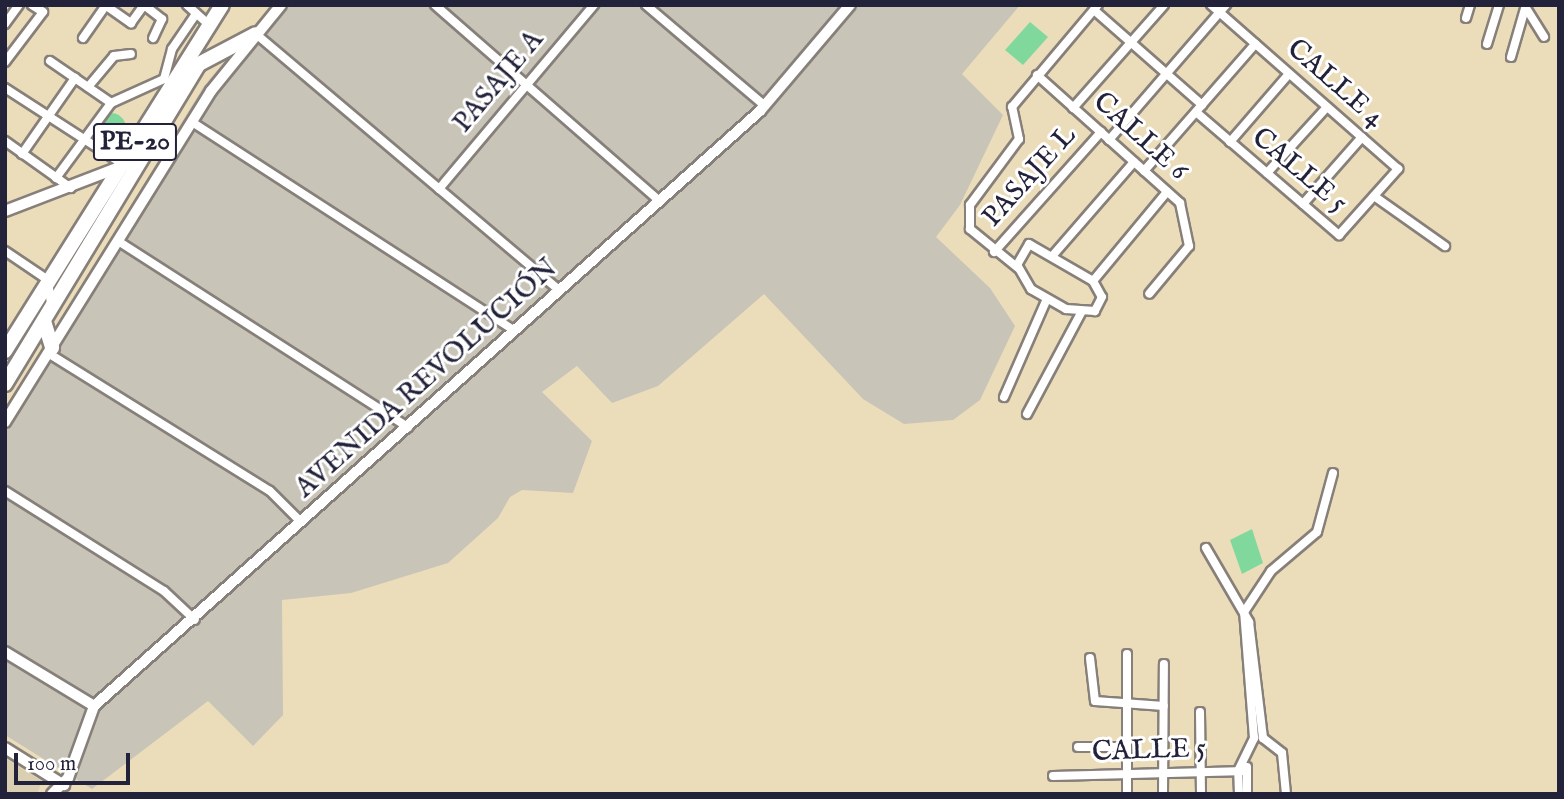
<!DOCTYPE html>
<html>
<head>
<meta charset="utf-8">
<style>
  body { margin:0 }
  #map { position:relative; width:1564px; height:799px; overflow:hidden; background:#ecddba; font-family:"IM FELL English",serif }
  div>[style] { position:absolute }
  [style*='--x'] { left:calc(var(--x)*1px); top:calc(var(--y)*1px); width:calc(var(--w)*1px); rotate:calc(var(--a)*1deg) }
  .built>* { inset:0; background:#dbcfb2 }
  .industrial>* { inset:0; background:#c8c4b8 }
  .green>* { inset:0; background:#80d89d }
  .round { border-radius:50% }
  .roads { filter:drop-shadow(2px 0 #87807a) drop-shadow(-2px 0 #87807a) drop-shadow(0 2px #87807a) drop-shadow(0 -2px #87807a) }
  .minor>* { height:8px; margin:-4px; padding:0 4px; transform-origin:4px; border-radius:4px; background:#fff }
  .tertiary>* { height:10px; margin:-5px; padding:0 5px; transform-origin:5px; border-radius:5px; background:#fff }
  .trunk>* { height:14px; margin:-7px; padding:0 7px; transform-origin:7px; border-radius:7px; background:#fff }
  span { translate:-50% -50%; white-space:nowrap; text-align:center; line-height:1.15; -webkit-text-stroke:6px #fff; paint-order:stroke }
  .shield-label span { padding:2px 5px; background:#fff; border:2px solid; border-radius:5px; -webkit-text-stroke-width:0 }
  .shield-label { font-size:26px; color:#22223b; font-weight:700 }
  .street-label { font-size:28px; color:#22223b }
  .frame { position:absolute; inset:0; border:7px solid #22223b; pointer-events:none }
  .scale { position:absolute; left:14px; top:753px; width:116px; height:32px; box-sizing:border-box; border:4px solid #22223b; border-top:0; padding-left:9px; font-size:21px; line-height:24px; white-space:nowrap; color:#22223b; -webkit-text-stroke:5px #fff; paint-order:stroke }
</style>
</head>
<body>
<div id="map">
  <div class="built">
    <div style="clip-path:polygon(5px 758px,42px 781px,37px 794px,5px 794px)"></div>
  </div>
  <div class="industrial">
    <div style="clip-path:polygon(272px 5px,1020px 5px,962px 74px,1003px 115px,960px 205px,936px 237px,990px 288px,1015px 326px,980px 400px,953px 420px,904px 424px,863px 399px,764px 294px,658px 386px,612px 403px,577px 366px,542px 392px,592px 441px,573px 493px,522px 490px,510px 497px,498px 518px,448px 563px,351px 593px,282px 600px,283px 715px,253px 746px,208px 701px,92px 789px,5px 735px,5px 411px,204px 86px)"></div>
  </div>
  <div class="green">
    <div style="clip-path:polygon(1030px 22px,1048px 37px,1023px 65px,1005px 50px)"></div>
    <div class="round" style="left:96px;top:113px;width:30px;height:30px"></div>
    <div style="clip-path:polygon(1252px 529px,1263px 563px,1242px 574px,1230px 540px)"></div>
  </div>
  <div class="roads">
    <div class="minor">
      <div style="--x:105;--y:5;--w:32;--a:35"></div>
      <div style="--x:131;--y:23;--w:22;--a:-54"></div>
      <div style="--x:144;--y:5;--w:23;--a:38"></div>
      <div style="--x:162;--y:19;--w:21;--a:115"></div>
      <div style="--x:187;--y:5;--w:28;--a:42"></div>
      <div style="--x:435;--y:5;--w:298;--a:41.1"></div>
      <div style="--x:646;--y:5;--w:156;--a:40.3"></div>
      <div style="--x:1526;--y:8;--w:34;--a:58"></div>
      <div style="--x:1094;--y:10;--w:144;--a:41.3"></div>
      <div style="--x:1466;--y:18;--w:14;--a:-73"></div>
      <div style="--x:5;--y:24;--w:24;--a:-54"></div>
      <div style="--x:256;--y:34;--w:398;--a:40.2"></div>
      <div style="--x:83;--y:38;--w:40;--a:-55.1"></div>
      <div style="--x:1487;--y:44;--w:41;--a:-72.9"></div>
      <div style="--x:1511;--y:57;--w:54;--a:-73.9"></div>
      <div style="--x:50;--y:61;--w:74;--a:34.5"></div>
      <div style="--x:5;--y:62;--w:63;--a:-52.8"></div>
      <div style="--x:43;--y:12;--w:13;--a:-148"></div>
      <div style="--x:1037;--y:75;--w:192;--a:41.8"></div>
      <div style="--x:1180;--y:203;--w:44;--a:78.2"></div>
      <div style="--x:1189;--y:246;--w:62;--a:129.8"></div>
      <div style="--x:88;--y:87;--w:40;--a:-50"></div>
      <div style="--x:114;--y:56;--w:17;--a:-7"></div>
      <div style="--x:5;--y:88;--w:138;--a:32.9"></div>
      <div style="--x:1073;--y:108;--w:137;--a:-48.5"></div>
      <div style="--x:1196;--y:112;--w:189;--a:40.7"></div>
      <div style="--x:1339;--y:235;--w:89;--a:-48.2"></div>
      <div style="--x:1398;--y:169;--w:249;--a:-138.7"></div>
      <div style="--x:192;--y:122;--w:382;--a:32.9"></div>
      <div style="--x:1109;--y:140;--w:179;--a:-49.1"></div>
      <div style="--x:5;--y:141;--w:81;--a:35.5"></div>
      <div style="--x:1230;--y:142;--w:90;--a:-49.1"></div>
      <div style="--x:22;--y:154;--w:93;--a:-55.1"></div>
      <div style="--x:1144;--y:171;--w:169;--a:-48.8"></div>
      <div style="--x:1267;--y:173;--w:89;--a:-47.7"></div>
      <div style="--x:56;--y:178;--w:93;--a:-53.7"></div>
      <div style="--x:111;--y:103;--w:58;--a:-24.4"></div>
      <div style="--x:164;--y:79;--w:31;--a:-75"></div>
      <div style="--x:172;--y:49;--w:42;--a:-55.6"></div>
      <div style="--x:439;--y:189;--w:241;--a:-49.9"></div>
      <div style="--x:1374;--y:196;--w:87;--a:35.2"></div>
      <div style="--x:1303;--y:204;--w:89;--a:-48.6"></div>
      <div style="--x:118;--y:241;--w:345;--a:32.7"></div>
      <div style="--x:1029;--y:244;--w:74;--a:30"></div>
      <div style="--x:1093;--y:281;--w:18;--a:61"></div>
      <div style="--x:1102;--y:297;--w:16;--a:117"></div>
      <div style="--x:1095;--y:311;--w:29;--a:-176"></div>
      <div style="--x:1066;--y:309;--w:40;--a:-150.3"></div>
      <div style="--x:1031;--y:289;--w:28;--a:-120"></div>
      <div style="--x:1017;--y:265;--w:24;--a:-60"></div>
      <div style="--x:5;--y:251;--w:52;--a:34"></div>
      <div style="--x:48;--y:280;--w:25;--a:83"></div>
      <div style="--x:994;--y:252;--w:161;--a:-48.3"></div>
      <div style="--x:1054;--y:254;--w:122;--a:-49"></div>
      <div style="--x:1018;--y:268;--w:62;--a:-140.9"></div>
      <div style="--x:970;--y:229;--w:24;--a:-90"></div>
      <div style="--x:970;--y:205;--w:82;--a:-53.4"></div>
      <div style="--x:1019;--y:139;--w:33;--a:-102"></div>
      <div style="--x:1012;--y:107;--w:133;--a:-49.9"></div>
      <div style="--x:1093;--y:281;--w:116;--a:-50.3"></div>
      <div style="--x:48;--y:353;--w:261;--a:31.9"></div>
      <div style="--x:270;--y:491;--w:44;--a:45"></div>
      <div style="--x:1004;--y:397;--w:105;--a:-66.4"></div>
      <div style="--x:1027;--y:414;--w:115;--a:-61.9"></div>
      <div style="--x:5;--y:491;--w:188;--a:32.2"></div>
      <div style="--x:164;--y:591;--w:42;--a:43.1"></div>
      <div style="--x:1206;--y:548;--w:86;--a:59.8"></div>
      <div style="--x:1249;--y:622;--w:117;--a:83.1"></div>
      <div style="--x:1090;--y:658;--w:43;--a:83.4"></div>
      <div style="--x:1095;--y:701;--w:69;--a:4.1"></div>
      <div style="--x:1200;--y:712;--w:82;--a:89.3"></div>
      <div style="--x:1263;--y:738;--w:24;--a:38"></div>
      <div style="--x:1282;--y:753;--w:41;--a:84.4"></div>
      <div style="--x:1078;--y:747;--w:49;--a:0"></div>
      <div style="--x:1247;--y:767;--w:27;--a:90"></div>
      <div style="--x:1053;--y:776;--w:194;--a:-1.5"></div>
      <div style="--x:1127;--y:794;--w:140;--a:-90"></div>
      <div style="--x:1163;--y:794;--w:130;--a:-89.6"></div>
      <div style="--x:1239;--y:794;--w:23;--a:-92"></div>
      <div style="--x:1238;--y:771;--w:37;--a:-64"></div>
      <div style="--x:1254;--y:738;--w:126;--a:-94.5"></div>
      <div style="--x:1244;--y:612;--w:49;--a:-56.6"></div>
      <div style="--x:1271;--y:571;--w:60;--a:-40.3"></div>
      <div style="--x:1317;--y:532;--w:61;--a:-74.8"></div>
    </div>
    <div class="tertiary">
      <div style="--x:5;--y:211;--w:129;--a:-21"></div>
      <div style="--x:5;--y:422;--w:390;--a:-58.1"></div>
      <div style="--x:211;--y:91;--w:111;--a:-50.9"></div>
      <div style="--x:5;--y:652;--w:104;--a:31.2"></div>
      <div style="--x:5;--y:748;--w:70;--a:32.1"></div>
      <div style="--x:52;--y:794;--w:23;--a:-45"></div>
      <div style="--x:68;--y:778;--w:77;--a:-70.1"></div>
      <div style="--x:94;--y:706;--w:893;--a:-41.78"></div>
      <div style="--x:760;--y:111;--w:139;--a:-49.7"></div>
    </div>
    <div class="trunk">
      <div style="--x:44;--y:321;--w:28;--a:73"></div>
      <div style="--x:5;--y:351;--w:408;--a:-57.9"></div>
      <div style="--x:5;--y:384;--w:374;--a:-58.8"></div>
      <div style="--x:199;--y:64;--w:64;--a:-27.8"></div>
    </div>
  </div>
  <div class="shield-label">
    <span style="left:135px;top:142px">PE-20</span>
  </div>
  <div class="street-label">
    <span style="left:499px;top:82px;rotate:-50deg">PASAJE A</span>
    <span style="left:1335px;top:84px;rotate:41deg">CALLE 4</span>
    <span style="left:1140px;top:137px;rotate:42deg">CALLE 6</span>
    <span style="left:1299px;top:171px;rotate:40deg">CALLE 5</span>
    <span style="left:1030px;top:177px;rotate:-48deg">PASAJE L</span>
    <span style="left:427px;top:379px;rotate:-42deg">AVENIDA REVOLUCIÓN</span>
    <span style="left:1149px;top:751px;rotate:-2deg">CALLE 5</span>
  </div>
  <div class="frame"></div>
  <div class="scale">100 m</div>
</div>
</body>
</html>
